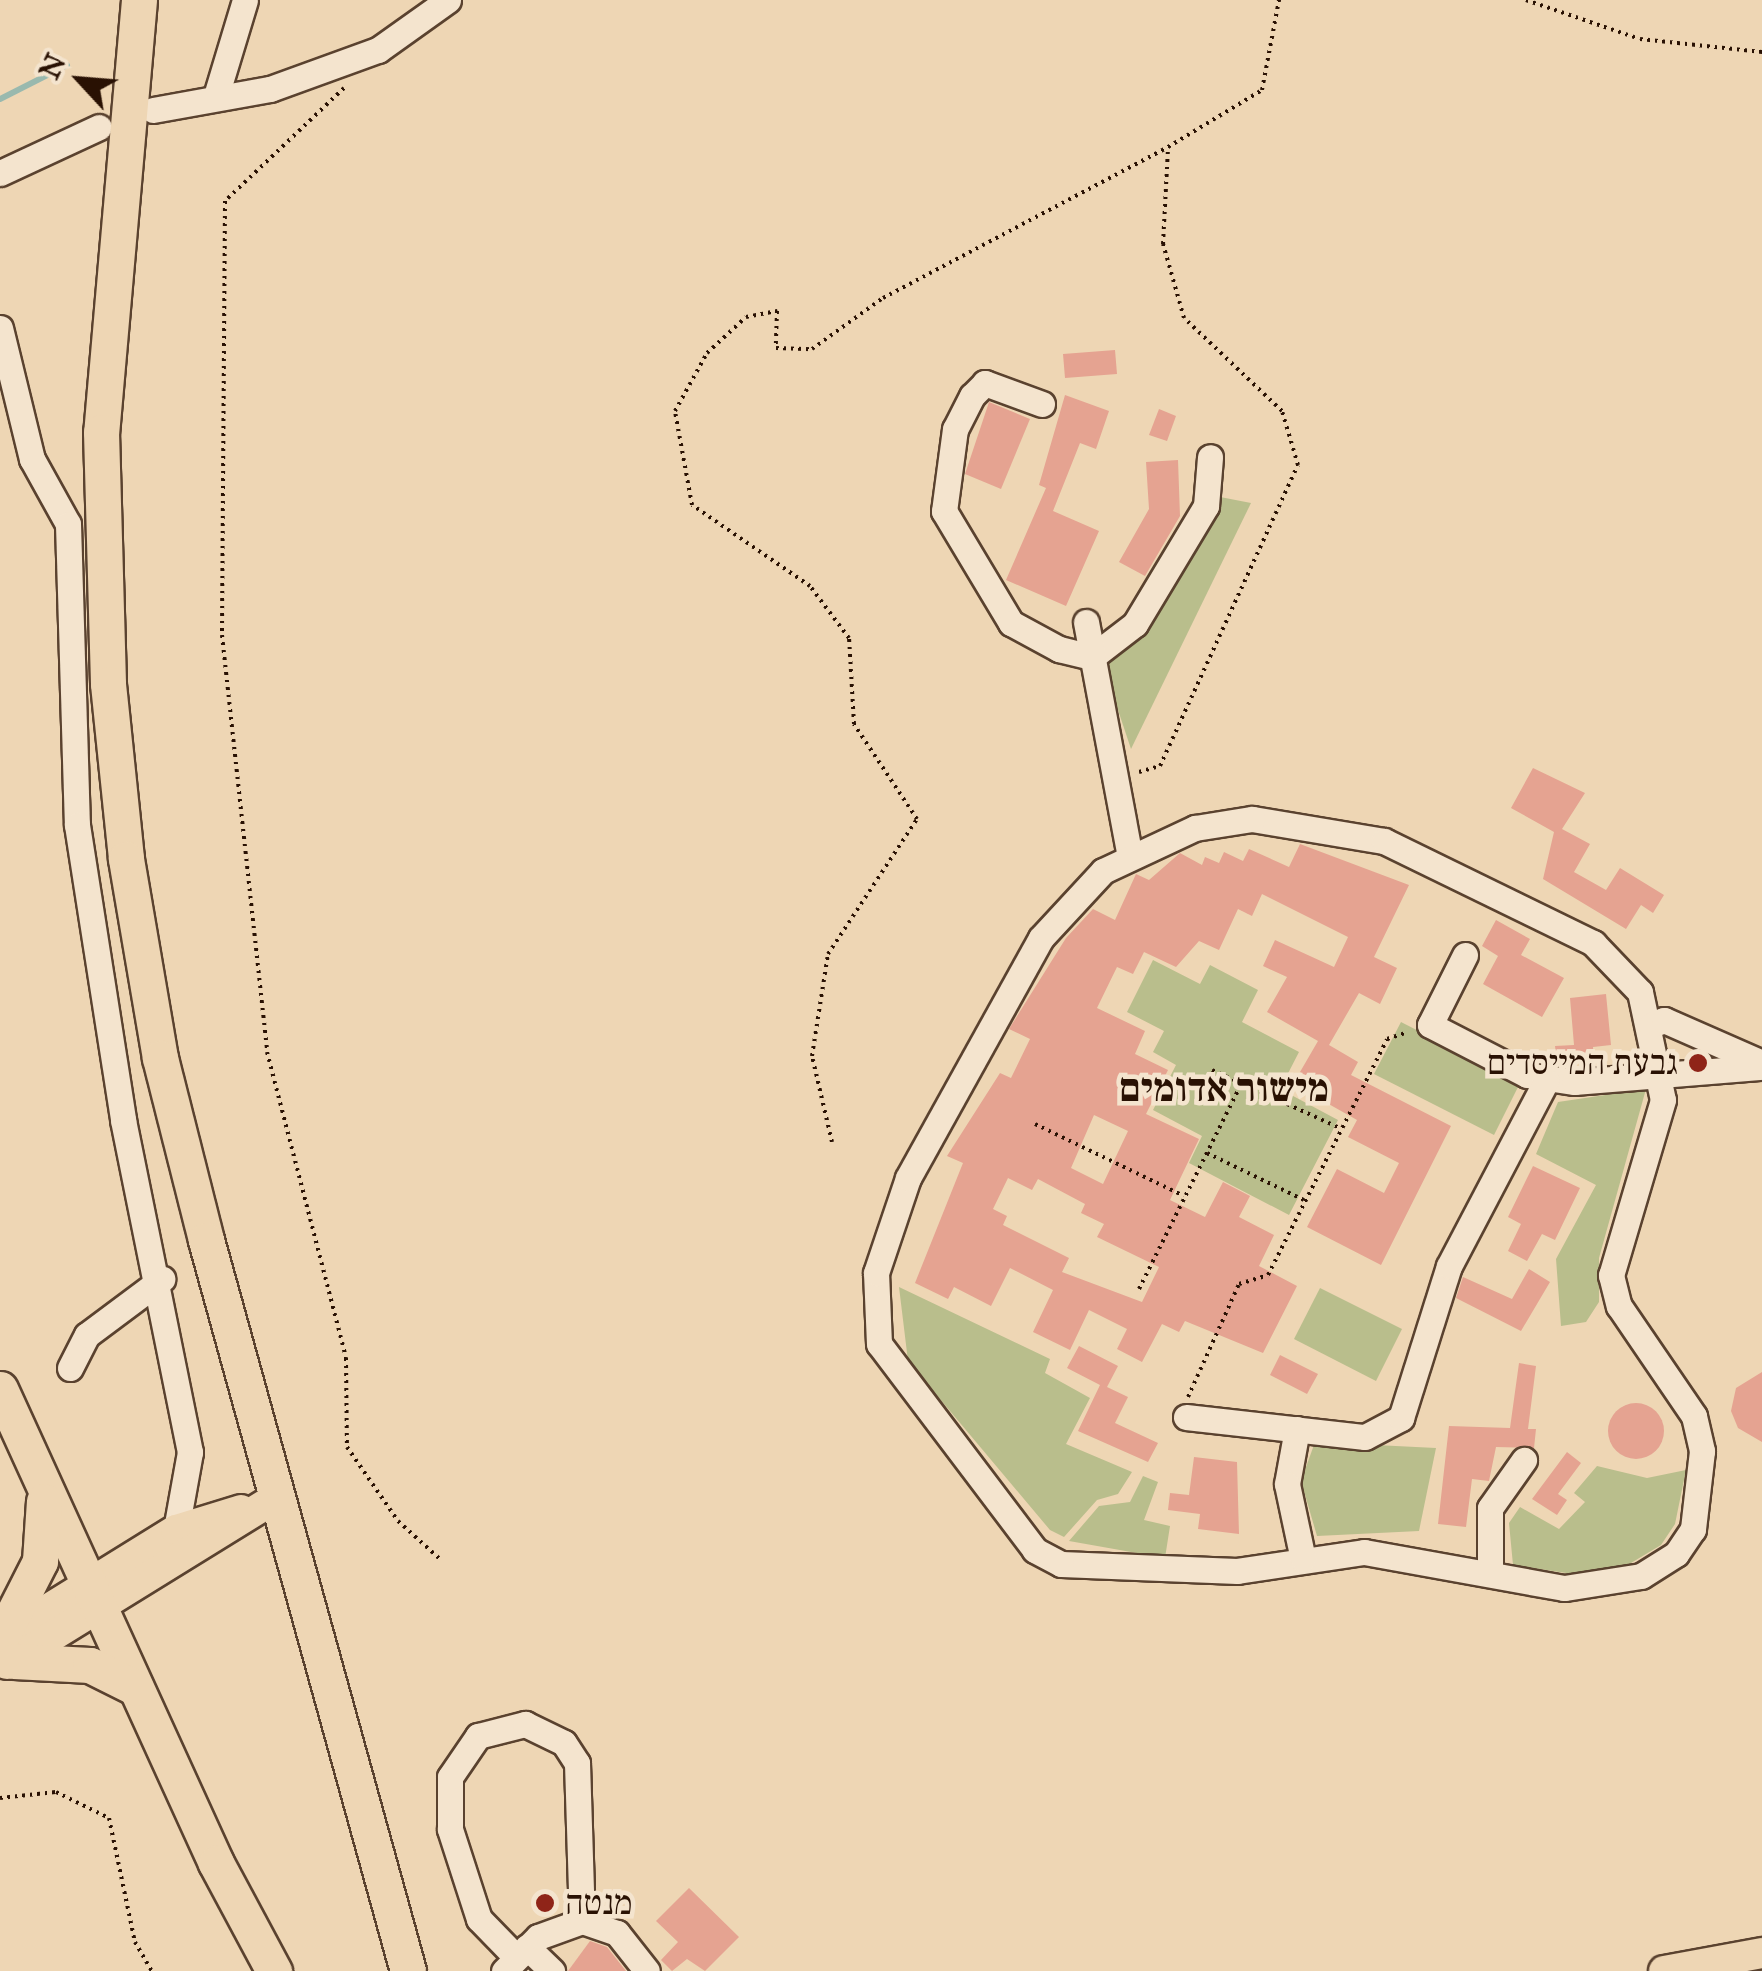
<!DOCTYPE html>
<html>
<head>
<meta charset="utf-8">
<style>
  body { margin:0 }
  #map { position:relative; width:1762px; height:1971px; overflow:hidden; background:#eed6b4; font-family:"IM FELL Great Primer","Frank Ruhl Libre",serif }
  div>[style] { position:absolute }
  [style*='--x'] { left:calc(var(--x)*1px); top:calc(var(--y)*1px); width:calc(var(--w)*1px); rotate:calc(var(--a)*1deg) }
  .green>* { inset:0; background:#b9be8c }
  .stream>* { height:6px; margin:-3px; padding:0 3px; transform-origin:3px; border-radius:3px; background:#99b9ae }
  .building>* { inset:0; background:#e5a391 }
  .round { border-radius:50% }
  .path>* { height:4px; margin-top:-2px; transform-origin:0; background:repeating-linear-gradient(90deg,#291103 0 2.5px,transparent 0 7.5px) }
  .roads { filter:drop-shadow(2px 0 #5a422f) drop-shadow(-2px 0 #5a422f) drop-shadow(0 2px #5a422f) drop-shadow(0 -2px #5a422f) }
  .minor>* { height:25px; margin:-12.5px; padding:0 12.5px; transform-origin:12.5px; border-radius:12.5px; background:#f4e4ce }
  .major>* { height:30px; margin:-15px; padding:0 15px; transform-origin:15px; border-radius:15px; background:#eed6b4 }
  .highway>* { height:35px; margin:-17.5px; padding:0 17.5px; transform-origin:17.5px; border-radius:17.5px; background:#eed6b4 }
  .dots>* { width:28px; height:28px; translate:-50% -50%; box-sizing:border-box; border:5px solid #f4e4ce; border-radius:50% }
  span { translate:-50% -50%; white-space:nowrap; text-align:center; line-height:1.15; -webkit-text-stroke:9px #f4e4ce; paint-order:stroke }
  .poi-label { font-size:35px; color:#291103 }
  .right { translate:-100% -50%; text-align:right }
  .left { translate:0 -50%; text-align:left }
  .quarter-label { font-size:40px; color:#291103; font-weight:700 }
  .north { position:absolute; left:30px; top:30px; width:100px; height:100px; -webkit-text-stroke:8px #f4e4ce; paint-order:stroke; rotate:296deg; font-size:28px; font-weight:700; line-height:40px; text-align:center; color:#291103 }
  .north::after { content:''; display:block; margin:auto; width:35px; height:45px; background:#291103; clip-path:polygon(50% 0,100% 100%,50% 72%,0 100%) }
</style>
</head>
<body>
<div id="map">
  <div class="green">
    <div style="clip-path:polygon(1215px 496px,1251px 503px,1131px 749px,1102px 662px)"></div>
    <div style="clip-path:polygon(1153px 960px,1200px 984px,1210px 965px,1258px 990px,1242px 1022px,1299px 1052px,1280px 1089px,1338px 1120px,1289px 1215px,1189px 1163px,1202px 1136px,1153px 1110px,1176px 1065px,1153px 1052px,1164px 1031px,1127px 1012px)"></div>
    <div style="clip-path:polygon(1401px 1022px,1520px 1083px,1494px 1135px,1374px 1074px)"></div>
    <div style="clip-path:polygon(1646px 1089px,1599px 1258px,1599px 1302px,1586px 1322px,1561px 1326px,1556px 1259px,1596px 1185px,1536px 1154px,1558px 1102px)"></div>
    <div style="clip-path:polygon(899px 1287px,1050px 1359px,1045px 1373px,1090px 1398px,1066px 1444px,1132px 1472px,1118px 1494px,1097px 1500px,1064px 1537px,1050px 1530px,908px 1361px)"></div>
    <div style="clip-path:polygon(1320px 1288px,1402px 1329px,1376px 1381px,1294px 1339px)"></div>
    <div style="clip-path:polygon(1315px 1442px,1436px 1448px,1419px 1531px,1317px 1536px,1301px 1481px)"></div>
    <div style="clip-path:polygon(1597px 1466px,1647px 1478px,1686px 1470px,1675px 1524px,1661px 1545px,1621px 1569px,1573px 1574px,1513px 1565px,1509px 1523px,1520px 1507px,1559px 1529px,1585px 1502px,1574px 1493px)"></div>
    <div style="clip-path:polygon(1143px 1476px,1158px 1482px,1144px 1520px,1170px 1526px,1165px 1558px,1069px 1541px,1099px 1506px,1130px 1502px)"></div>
  </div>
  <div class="stream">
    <div style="--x:0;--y:99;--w:75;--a:-26.9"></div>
  </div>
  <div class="building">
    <div style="clip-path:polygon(1115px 350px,1117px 374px,1065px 378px,1063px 354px)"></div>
    <div style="clip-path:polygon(1065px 395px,1109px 411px,1096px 449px,1080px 443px,1053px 511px,1099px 531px,1066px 606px,1006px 580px,1046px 488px,1039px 485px)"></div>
    <div style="clip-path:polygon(989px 402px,1030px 419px,1001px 489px,965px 474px)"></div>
    <div style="clip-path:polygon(1159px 409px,1176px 416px,1167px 441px,1149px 435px)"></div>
    <div style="clip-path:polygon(1178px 460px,1180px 516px,1145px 576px,1119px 562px,1149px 509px,1146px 462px)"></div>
    <div style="clip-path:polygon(1533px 768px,1585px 793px,1562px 829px,1590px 844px,1574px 872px,1606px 890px,1620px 868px,1664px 895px,1653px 913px,1641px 905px,1626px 929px,1543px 879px,1554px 832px,1511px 808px)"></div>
    <div style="clip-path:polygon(evenodd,1300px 844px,1409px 885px,1374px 957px,1397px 968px,1380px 1004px,1359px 993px,1329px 1045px,1358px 1062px,1351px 1075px,1451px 1126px,1381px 1265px,1307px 1227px,1337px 1169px,1384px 1193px,1399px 1163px,1348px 1137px,1357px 1120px,1311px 1094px,1317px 1082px,1300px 1072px,1318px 1041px,1267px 1012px,1287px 977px,1263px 966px,1275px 940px,1334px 967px,1348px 937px,1262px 894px,1252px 916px,1238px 909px,1219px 950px,1199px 941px,1176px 967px,1144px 952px,1133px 974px,1117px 967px,1097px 1008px,1145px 1031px,1135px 1054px,1168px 1070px,1146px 1114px,1199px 1139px,1170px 1200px,1205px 1217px,1223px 1182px,1250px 1196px,1239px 1217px,1274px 1235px,1259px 1266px,1297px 1286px,1263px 1353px,1185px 1321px,1179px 1332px,1162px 1324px,1142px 1362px,1117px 1349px,1127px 1329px,1089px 1310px,1070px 1350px,1033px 1332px,1053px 1290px,1010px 1268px,991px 1306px,954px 1287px,948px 1299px,915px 1283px,963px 1163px,947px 1156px,1000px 1073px,1011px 1078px,1030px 1039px,1009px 1029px,1066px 938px,1093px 909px,1115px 920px,1136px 874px,1149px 880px,1180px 853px,1202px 865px,1205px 857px,1219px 863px,1224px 852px,1243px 861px,1249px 849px,1289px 867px,1300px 844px,1094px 1115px,1128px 1131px,1103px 1184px,1071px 1168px,1094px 1115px,1300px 844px,1008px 1178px,1032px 1190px,1038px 1179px,1085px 1204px,1081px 1213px,1104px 1224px,1097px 1237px,1159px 1267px,1142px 1302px,1062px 1272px,1069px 1258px,1003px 1225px,1007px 1216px,993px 1209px,1008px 1178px)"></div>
    <div style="clip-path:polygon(1496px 920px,1530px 939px,1521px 955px,1564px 978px,1542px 1017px,1483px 984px,1498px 956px,1482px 946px)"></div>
    <div style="clip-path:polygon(1606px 994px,1611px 1045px,1593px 1047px,1594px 1061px,1557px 1063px,1555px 1046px,1574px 1045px,1570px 998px)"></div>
    <div style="clip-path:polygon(1533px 1166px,1580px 1188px,1555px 1240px,1542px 1234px,1527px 1261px,1508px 1251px,1521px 1224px,1508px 1217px)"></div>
    <div style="clip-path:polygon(1529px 1269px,1550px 1282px,1521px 1331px,1456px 1298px,1463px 1277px,1512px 1299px)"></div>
    <div style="clip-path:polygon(1079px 1346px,1118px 1366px,1107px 1387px,1128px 1397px,1115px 1423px,1158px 1443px,1148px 1462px,1078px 1431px,1100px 1385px,1067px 1368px)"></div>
    <div style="clip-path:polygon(1280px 1355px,1318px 1374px,1307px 1394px,1270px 1375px)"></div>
    <div style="clip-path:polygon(1519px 1363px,1536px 1366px,1528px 1429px,1536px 1429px,1534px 1448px,1496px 1447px,1489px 1481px,1472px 1479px,1466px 1527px,1438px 1524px,1449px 1426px,1510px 1428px)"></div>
    <div style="clip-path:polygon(1762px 1372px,1762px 1442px,1738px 1428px,1731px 1411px,1736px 1388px)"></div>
    <div class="round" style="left:1608px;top:1403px;width:56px;height:56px"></div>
    <div style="clip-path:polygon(1567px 1452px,1581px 1463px,1558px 1494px,1567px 1500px,1557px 1515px,1532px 1499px)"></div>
    <div style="clip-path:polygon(1194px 1457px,1237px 1462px,1239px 1534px,1198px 1529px,1200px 1514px,1168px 1510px,1170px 1493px,1189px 1495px)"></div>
    <div style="clip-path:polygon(689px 1888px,739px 1937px,705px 1971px,687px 1959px,672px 1971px,661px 1960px,678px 1942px,656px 1921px)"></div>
    <div style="clip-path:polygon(590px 1941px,607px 1947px,626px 1971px,568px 1971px)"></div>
  </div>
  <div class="path">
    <div style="--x:1526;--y:0;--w:120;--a:18.9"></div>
    <div style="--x:1640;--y:39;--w:123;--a:6.1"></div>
    <div style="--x:344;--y:88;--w:164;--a:136.5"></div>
    <div style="--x:225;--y:201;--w:434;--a:90.4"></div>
    <div style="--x:222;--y:635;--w:419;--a:83.8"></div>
    <div style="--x:267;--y:1052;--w:316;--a:75.5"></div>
    <div style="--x:346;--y:1358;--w:89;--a:89.4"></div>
    <div style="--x:347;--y:1447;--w:90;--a:55.4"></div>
    <div style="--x:398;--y:1521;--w:58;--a:42.2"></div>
    <div style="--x:1139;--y:772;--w:22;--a:-16"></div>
    <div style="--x:1160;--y:766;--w:331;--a:-65.4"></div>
    <div style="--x:1298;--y:465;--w:56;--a:-106.5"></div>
    <div style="--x:1282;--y:411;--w:135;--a:-136.5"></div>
    <div style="--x:1184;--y:318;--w:77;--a:-105.8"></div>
    <div style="--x:1163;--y:244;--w:97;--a:-87"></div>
    <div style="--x:1168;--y:147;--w:110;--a:-31.2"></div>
    <div style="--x:1262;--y:90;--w:92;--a:-79.3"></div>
    <div style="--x:1212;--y:1070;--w:141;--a:24.4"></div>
    <div style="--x:1035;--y:1124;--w:165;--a:25.8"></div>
    <div style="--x:832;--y:1142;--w:88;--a:-103.1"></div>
    <div style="--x:812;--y:1056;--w:103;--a:-81.1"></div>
    <div style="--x:828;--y:954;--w:162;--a:-56.6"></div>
    <div style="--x:917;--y:819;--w:114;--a:-123.6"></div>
    <div style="--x:854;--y:724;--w:86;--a:-93.3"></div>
    <div style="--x:849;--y:638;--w:65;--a:-126.9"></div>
    <div style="--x:810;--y:586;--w:143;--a:-145.5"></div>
    <div style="--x:692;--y:505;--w:96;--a:-100.3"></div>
    <div style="--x:675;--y:411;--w:66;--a:-61.1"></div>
    <div style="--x:707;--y:353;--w:53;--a:-42.7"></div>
    <div style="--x:746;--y:317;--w:32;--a:-11"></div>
    <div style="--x:777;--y:311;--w:37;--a:92"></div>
    <div style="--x:776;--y:348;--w:36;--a:2"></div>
    <div style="--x:812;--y:349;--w:87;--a:-35.7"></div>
    <div style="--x:883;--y:298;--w:323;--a:-27.9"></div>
    <div style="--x:1207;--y:1153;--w:110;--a:25.9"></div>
    <div style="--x:1139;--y:1289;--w:229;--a:-63.5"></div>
    <div style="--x:1188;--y:1397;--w:124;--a:-65.7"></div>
    <div style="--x:1239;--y:1284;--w:30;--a:-17"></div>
    <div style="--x:1268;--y:1275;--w:264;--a:-63.2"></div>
    <div style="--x:1387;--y:1039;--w:22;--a:-18"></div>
    <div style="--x:0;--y:1798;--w:56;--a:-6.1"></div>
    <div style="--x:56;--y:1792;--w:59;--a:26.1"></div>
    <div style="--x:109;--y:1818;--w:127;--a:78.2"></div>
    <div style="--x:135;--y:1942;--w:34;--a:60"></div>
  </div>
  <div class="roads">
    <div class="minor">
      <div style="--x:216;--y:96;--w:100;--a:-73.2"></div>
      <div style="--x:153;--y:110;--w:119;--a:-10.2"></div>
      <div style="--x:270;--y:89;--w:115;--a:-19.9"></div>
      <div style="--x:378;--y:50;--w:86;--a:-35.5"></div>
      <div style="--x:0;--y:173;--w:109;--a:-24.9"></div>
      <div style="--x:0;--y:328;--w:135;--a:76.3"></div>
      <div style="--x:32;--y:459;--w:74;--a:61"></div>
      <div style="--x:68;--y:524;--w:301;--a:88.3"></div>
      <div style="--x:77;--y:825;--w:299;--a:81.1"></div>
      <div style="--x:123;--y:1120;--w:339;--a:78.6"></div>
      <div style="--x:190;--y:1452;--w:79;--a:100.2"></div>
      <div style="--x:1042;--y:404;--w:61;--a:-159.8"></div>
      <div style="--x:985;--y:383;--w:18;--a:135"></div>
      <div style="--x:972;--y:396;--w:37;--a:117"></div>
      <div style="--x:955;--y:429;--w:83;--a:97.6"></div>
      <div style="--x:944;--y:511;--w:131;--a:59.1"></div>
      <div style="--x:1011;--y:623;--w:55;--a:28.4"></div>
      <div style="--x:1059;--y:649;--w:34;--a:14"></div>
      <div style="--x:1092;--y:657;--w:54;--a:-37.5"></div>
      <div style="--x:1135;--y:624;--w:138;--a:-59"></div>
      <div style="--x:1206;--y:506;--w:49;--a:-85.3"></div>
      <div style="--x:1086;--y:622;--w:238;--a:79.4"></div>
      <div style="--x:1252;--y:819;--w:134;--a:9.5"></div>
      <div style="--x:1384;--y:841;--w:233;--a:26"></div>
      <div style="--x:1593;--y:943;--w:68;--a:46.2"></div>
      <div style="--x:1640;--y:992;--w:110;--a:78"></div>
      <div style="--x:1663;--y:1100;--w:183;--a:106.5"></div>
      <div style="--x:1611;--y:1275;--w:32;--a:76"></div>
      <div style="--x:1619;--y:1306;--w:133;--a:55.7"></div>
      <div style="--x:1694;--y:1416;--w:36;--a:77"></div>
      <div style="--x:1702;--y:1451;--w:79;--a:96.6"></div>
      <div style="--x:1693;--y:1529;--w:30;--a:124"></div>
      <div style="--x:1676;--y:1554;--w:41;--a:147.8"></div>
      <div style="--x:1641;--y:1576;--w:78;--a:171.1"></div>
      <div style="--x:1564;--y:1588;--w:203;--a:-169.8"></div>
      <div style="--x:1364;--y:1552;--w:128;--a:171.5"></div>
      <div style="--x:1237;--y:1571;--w:176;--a:-177.7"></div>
      <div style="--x:1061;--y:1564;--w:30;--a:-152"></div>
      <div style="--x:1035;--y:1550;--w:258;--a:-127.1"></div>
      <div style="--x:879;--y:1344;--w:71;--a:-92.4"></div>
      <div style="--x:876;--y:1273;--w:100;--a:-71.4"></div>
      <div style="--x:908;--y:1178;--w:274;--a:-61"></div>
      <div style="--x:1041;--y:938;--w:91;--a:-47.2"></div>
      <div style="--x:1103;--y:871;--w:102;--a:-25.1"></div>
      <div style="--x:1195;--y:828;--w:58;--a:-9"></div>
      <div style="--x:1465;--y:955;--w:78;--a:116.6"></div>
      <div style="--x:1430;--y:1025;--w:109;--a:27.3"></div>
      <div style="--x:1527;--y:1075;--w:48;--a:8.5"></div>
      <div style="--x:1574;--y:1082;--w:189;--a:-4.6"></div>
      <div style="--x:1651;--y:1025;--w:14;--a:-21"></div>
      <div style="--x:1664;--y:1020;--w:107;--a:23.7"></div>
      <div style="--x:70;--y:1368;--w:37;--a:-63"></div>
      <div style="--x:87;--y:1335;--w:94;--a:-36.7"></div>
      <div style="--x:1186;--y:1417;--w:180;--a:6.4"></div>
      <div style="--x:1365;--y:1437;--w:41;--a:-27.8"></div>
      <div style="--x:1401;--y:1418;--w:159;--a:-72.5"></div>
      <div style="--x:1449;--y:1266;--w:209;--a:-62.3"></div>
      <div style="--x:1297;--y:1429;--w:56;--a:100.3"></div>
      <div style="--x:1287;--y:1484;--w:77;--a:78"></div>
      <div style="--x:1490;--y:1574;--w:66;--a:-90"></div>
      <div style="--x:1490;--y:1508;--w:59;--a:-54.7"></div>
      <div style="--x:527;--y:1947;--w:35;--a:44"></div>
      <div style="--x:516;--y:1957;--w:53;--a:-134.2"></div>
      <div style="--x:479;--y:1919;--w:95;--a:-107.9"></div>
      <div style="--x:450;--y:1829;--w:52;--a:-90"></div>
      <div style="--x:450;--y:1777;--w:50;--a:-55.7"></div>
      <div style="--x:478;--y:1736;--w:49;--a:-14.3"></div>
      <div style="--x:525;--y:1724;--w:43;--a:26"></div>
      <div style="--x:564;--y:1743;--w:24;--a:57"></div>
      <div style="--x:577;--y:1763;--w:158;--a:88.2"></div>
      <div style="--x:504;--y:1971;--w:48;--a:-45"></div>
      <div style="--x:538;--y:1937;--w:47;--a:-20"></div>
      <div style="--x:582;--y:1921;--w:37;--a:19"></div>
      <div style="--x:617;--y:1933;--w:48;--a:51.7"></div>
    </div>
    <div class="major">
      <div style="--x:0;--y:1639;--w:207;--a:-31.8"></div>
      <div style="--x:176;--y:1530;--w:68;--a:-17.1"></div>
      <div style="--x:7;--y:1664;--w:312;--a:-31.7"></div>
      <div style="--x:1664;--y:1971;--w:100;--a:-10.4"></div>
    </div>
    <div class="highway">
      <div style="--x:139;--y:0;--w:434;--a:95"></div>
      <div style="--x:101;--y:432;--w:252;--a:88.4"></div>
      <div style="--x:108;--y:684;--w:176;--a:84.1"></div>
      <div style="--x:126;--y:859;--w:202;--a:80.3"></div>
      <div style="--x:160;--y:1058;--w:188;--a:75.8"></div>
      <div style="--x:206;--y:1240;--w:758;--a:74.55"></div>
      <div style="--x:0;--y:1389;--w:521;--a:65.5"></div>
      <div style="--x:216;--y:1863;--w:123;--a:61.8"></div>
      <div style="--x:1;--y:1638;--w:86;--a:-63.1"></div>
      <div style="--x:40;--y:1561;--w:60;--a:-86.2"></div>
      <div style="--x:14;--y:1661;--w:76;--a:3"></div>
      <div style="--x:90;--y:1665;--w:51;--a:26.6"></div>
    </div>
  </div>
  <div class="dots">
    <div style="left:1698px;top:1063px;background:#8f2418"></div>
    <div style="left:545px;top:1903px;background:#8f2418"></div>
  </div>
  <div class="poi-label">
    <span class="right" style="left:1678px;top:1063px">גבעת המייסדים</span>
    <span class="left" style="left:565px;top:1903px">מנטה</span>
  </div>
  <div class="quarter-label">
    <span style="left:1224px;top:1088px">מישור אדומים</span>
  </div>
  <div class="north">N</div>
</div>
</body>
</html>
